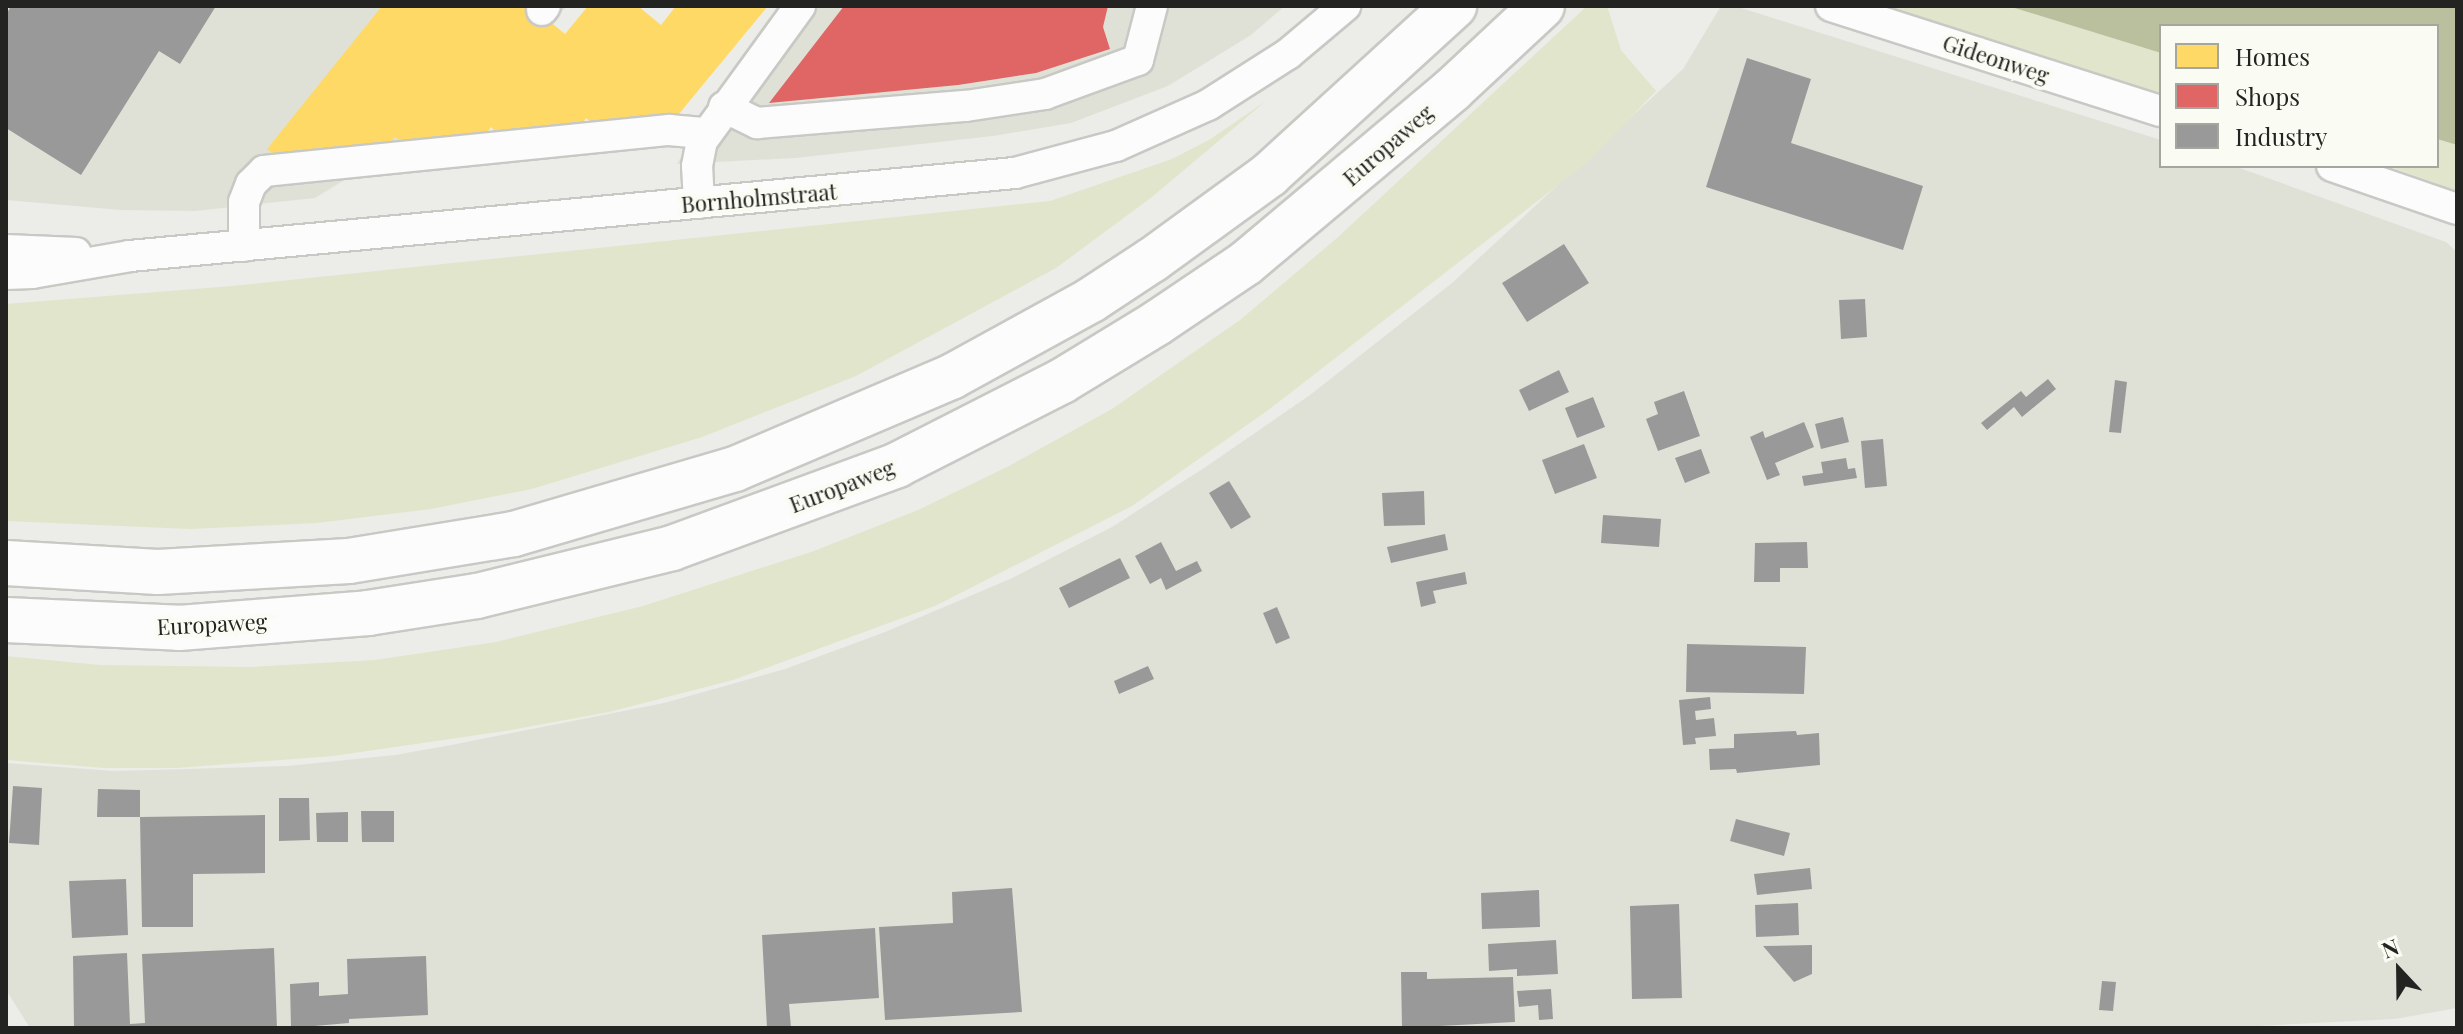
<!DOCTYPE html>
<html>
<head>
<meta charset="utf-8">
<style>
  body { margin:0 }
  #map { position:relative; width:2463px; height:1034px; overflow:hidden; background:#ecede8; font-family:"Playfair Display",serif }
  div>[style] { position:absolute }
  [style*='--x'] { left:calc(var(--x)*1px); top:calc(var(--y)*1px); width:calc(var(--w)*1px); rotate:calc(var(--a)*1deg) }
  .built>* { inset:0; background:#e0e1d6 }
  .green>* { inset:0; background:#e1e5cb }
  .water>* { inset:0; background:#bac09e }
  .homes>* { inset:0; background:#ffd966 }
  .shops>* { inset:0; background:#e06666 }
  .industry>* { inset:0; background:#999 }
  .roads { filter:drop-shadow(2px 0 #c8c8c5) drop-shadow(-2px 0 #c8c8c5) drop-shadow(0 2px #c8c8c5) drop-shadow(0 -2px #c8c8c5) }
  .minor>* { height:30px; margin:-15px; padding:0 15px; transform-origin:15px; border-radius:15px; background:#fcfcfc }
  .highway>* { height:44px; margin:-22px; padding:0 22px; transform-origin:22px; border-radius:22px; background:#fcfcfc }
  span { translate:-50% -50%; white-space:nowrap; text-align:center; line-height:1.15; -webkit-text-stroke:8px #fafcf3; paint-order:stroke }
  .street-label { font-size:22px; color:#232421 }
  .frame { position:absolute; inset:0; border:8px solid #232421; pointer-events:none }
  .legend { position:absolute; left:2159px; top:24px; width:280px; height:144px; box-sizing:border-box; background:#fafcf3; border:2px solid #a4a69f; margin:0; padding:10px 14px; list-style:none; font-size:24px; color:#232421 }
  .legend li { display:flex; align-items:center; gap:16px; height:40px }
  .legend b { width:40px; border:2px solid #a4a69f }
  .north { position:absolute; left:2359px; top:930px; width:80px; height:80px; -webkit-text-stroke:6px #fafcf3; paint-order:stroke; rotate:338deg; font-size:22px; font-weight:700; line-height:32px; text-align:center; color:#232421 }
  .north::after { content:''; display:block; margin:auto; width:28px; height:36px; background:#232421; clip-path:polygon(50% 0,100% 100%,50% 72%,0 100%) }
</style>
</head>
<body>
<div id="map">
  <div class="built">
    <div style="clip-path:polygon(6px 6px,568px 6px,436px 124px,315px 198px,195px 211px,121px 210px,6px 200px)"></div>
    <div style="clip-path:polygon(787px 6px,1285px 6px,1251px 35px,1168px 86px,1071px 123px,993px 136px,796px 158px,677px 164px,709px 107px)"></div>
    <div style="clip-path:polygon(1721px 6px,1735px 6px,2161px 140px,2161px 166px,2234px 166px,2446px 242px,2457px 252px,2457px 1008px,2395px 1019px,2217px 1028px,30px 1028px,6px 990px,6px 763px,114px 771px,287px 766px,395px 755px,451px 745px,664px 703px,785px 669px,885px 632px,1010px 579px,1112px 527px,1204px 468px,1310px 395px,1452px 283px,1683px 69px)"></div>
  </div>
  <div class="green">
    <div style="clip-path:polygon(1587px 6px,1607px 6px,1621px 50px,1656px 91px,1589px 161px,1271px 408px,1132px 506px,935px 606px,733px 680px,609px 712px,505px 731px,333px 756px,177px 768px,104px 768px,6px 760px,6px 656px,100px 665px,251px 667px,375px 660px,496px 642px,643px 606px,814px 551px,918px 510px,1007px 467px,1112px 409px,1240px 320px,1337px 238px)"></div>
    <div style="clip-path:polygon(1875px 6px,2008px 6px,2161px 53px,2161px 102px)"></div>
    <div style="clip-path:polygon(1266px 101px,1152px 197px,1056px 268px,856px 376px,702px 437px,532px 489px,431px 509px,317px 523px,190px 529px,6px 521px,6px 304px,232px 286px,1050px 201px,1172px 159px,1209px 140px)"></div>
    <div style="clip-path:polygon(2437px 139px,2457px 145px,2457px 191px,2388px 166px,2437px 166px)"></div>
  </div>
  <div class="water">
    <div style="clip-path:polygon(2008px 6px,2457px 6px,2457px 145px,2437px 139px,2437px 26px,2161px 26px,2161px 53px)"></div>
  </div>
  <div class="homes">
    <div style="clip-path:polygon(382px 6px,531px 6px,565px 34px,588px 6px,638px 6px,661px 25px,676px 6px,768px 6px,678px 115px,592px 123px,586px 118px,583px 123px,496px 132px,491px 127px,487px 133px,400px 141px,395px 137px,390px 142px,273px 154px,267px 149px,263px 154px)"></div>
  </div>
  <div class="shops">
    <div style="clip-path:polygon(844px 6px,1108px 6px,1103px 27px,1110px 49px,1036px 73px,958px 85px,769px 103px)"></div>
  </div>
  <div class="industry">
    <div style="clip-path:polygon(11px 6px,216px 6px,180px 64px,159px 51px,81px 175px,6px 128px,6px 15px)"></div>
    <div style="clip-path:polygon(1747px 58px,1811px 79px,1791px 143px,1923px 186px,1903px 250px,1706px 187px)"></div>
    <div style="clip-path:polygon(1564px 244px,1589px 283px,1527px 322px,1502px 283px)"></div>
    <div style="clip-path:polygon(1865px 299px,1867px 337px,1841px 339px,1839px 300px)"></div>
    <div style="clip-path:polygon(1559px 370px,1569px 392px,1529px 411px,1519px 390px)"></div>
    <div style="clip-path:polygon(2048px 379px,2056px 389px,2022px 417px,2014px 407px,1987px 430px,1981px 423px,2021px 391px,2026px 397px)"></div>
    <div style="clip-path:polygon(2115px 380px,2127px 382px,2121px 433px,2109px 432px)"></div>
    <div style="clip-path:polygon(1684px 391px,1700px 436px,1658px 451px,1646px 419px,1658px 414px,1654px 402px)"></div>
    <div style="clip-path:polygon(1593px 397px,1605px 427px,1577px 438px,1565px 408px)"></div>
    <div style="clip-path:polygon(1843px 417px,1849px 442px,1821px 449px,1815px 424px)"></div>
    <div style="clip-path:polygon(1804px 422px,1814px 447px,1775px 463px,1780px 475px,1767px 480px,1750px 437px,1763px 431px,1765px 438px)"></div>
    <div style="clip-path:polygon(1883px 439px,1887px 486px,1865px 488px,1861px 441px)"></div>
    <div style="clip-path:polygon(1584px 444px,1597px 478px,1555px 494px,1542px 460px)"></div>
    <div style="clip-path:polygon(1701px 449px,1710px 473px,1685px 483px,1675px 458px)"></div>
    <div style="clip-path:polygon(1846px 458px,1848px 469px,1855px 468px,1857px 478px,1804px 486px,1802px 476px,1823px 473px,1821px 462px)"></div>
    <div style="clip-path:polygon(1229px 481px,1251px 517px,1231px 529px,1209px 493px)"></div>
    <div style="clip-path:polygon(1424px 491px,1425px 525px,1384px 526px,1382px 493px)"></div>
    <div style="clip-path:polygon(1603px 515px,1661px 519px,1659px 547px,1601px 543px)"></div>
    <div style="clip-path:polygon(1445px 534px,1448px 550px,1391px 563px,1387px 547px)"></div>
    <div style="clip-path:polygon(1161px 542px,1176px 571px,1197px 561px,1202px 571px,1166px 590px,1161px 578px,1150px 584px,1135px 556px)"></div>
    <div style="clip-path:polygon(1807px 542px,1808px 568px,1780px 568px,1780px 582px,1754px 582px,1755px 543px)"></div>
    <div style="clip-path:polygon(1120px 558px,1130px 578px,1069px 608px,1059px 588px)"></div>
    <div style="clip-path:polygon(1465px 572px,1467px 584px,1433px 591px,1436px 603px,1421px 607px,1416px 582px)"></div>
    <div style="clip-path:polygon(1277px 607px,1290px 638px,1276px 644px,1263px 613px)"></div>
    <div style="clip-path:polygon(1687px 644px,1806px 647px,1804px 694px,1686px 692px)"></div>
    <div style="clip-path:polygon(1148px 666px,1154px 679px,1119px 694px,1114px 681px)"></div>
    <div style="clip-path:polygon(1710px 697px,1711px 709px,1695px 711px,1696px 720px,1714px 718px,1716px 736px,1695px 738px,1696px 744px,1683px 745px,1679px 700px)"></div>
    <div style="clip-path:polygon(1796px 731px,1797px 735px,1819px 733px,1820px 765px,1737px 773px,1736px 769px,1710px 770px,1709px 749px,1734px 748px,1734px 734px)"></div>
    <div style="clip-path:polygon(13px 786px,42px 788px,39px 845px,9px 843px)"></div>
    <div style="clip-path:polygon(98px 789px,140px 790px,140px 817px,97px 817px)"></div>
    <div style="clip-path:polygon(279px 798px,309px 798px,310px 840px,279px 841px)"></div>
    <div style="clip-path:polygon(361px 811px,394px 811px,394px 842px,362px 842px)"></div>
    <div style="clip-path:polygon(348px 812px,348px 842px,317px 842px,316px 813px)"></div>
    <div style="clip-path:polygon(265px 815px,265px 873px,193px 874px,193px 927px,142px 927px,140px 817px)"></div>
    <div style="clip-path:polygon(1736px 819px,1790px 833px,1784px 856px,1730px 841px)"></div>
    <div style="clip-path:polygon(1810px 868px,1812px 889px,1757px 895px,1754px 874px)"></div>
    <div style="clip-path:polygon(126px 879px,128px 935px,72px 938px,69px 881px)"></div>
    <div style="clip-path:polygon(1012px 888px,1022px 1012px,885px 1020px,879px 927px,953px 923px,952px 892px)"></div>
    <div style="clip-path:polygon(1539px 890px,1540px 927px,1482px 929px,1481px 893px)"></div>
    <div style="clip-path:polygon(1798px 903px,1799px 935px,1756px 937px,1755px 905px)"></div>
    <div style="clip-path:polygon(1679px 904px,1682px 998px,1632px 999px,1630px 906px)"></div>
    <div style="clip-path:polygon(875px 928px,879px 998px,789px 1004px,791px 1028px,767px 1028px,762px 935px)"></div>
    <div style="clip-path:polygon(1556px 940px,1558px 974px,1517px 976px,1517px 969px,1489px 971px,1488px 944px)"></div>
    <div style="clip-path:polygon(1812px 945px,1812px 974px,1794px 982px,1763px 946px)"></div>
    <div style="clip-path:polygon(274px 948px,277px 1028px,74px 1028px,73px 956px,127px 953px,130px 1024px,145px 1023px,142px 954px)"></div>
    <div style="clip-path:polygon(426px 956px,428px 1015px,349px 1019px,349px 1023px,291px 1028px,290px 984px,319px 982px,319px 996px,348px 994px,347px 959px)"></div>
    <div style="clip-path:polygon(1401px 972px,1427px 972px,1427px 979px,1513px 977px,1515px 1022px,1402px 1028px)"></div>
    <div style="clip-path:polygon(2102px 981px,2116px 982px,2113px 1011px,2099px 1010px)"></div>
    <div style="clip-path:polygon(1551px 989px,1553px 1019px,1539px 1020px,1538px 1005px,1519px 1007px,1517px 991px)"></div>
  </div>
  <div class="roads">
    <div class="minor">
      <div style="--x:1831;--y:6;--w:346;--a:17.7"></div>
      <div style="--x:542;--y:10;--w:5;--a:-53"></div>
      <div style="--x:724;--y:107;--w:37;--a:26"></div>
      <div style="--x:757;--y:123;--w:210;--a:-4.7"></div>
      <div style="--x:966;--y:106;--w:80;--a:-8.6"></div>
      <div style="--x:1045;--y:94;--w:99;--a:-20.1"></div>
      <div style="--x:1138;--y:60;--w:56;--a:-75.5"></div>
      <div style="--x:2332;--y:166;--w:132;--a:19"></div>
      <div style="--x:699;--y:203;--w:37;--a:-93"></div>
      <div style="--x:697;--y:166;--w:25;--a:-79"></div>
      <div style="--x:702;--y:141;--w:167;--a:-54"></div>
      <div style="--x:244;--y:246;--w:44;--a:-90"></div>
      <div style="--x:244;--y:202;--w:19;--a:-69"></div>
      <div style="--x:251;--y:184;--w:18;--a:-45"></div>
      <div style="--x:264;--y:171;--w:407;--a:-5.8"></div>
      <div style="--x:669;--y:130;--w:37;--a:5"></div>
      <div style="--x:6;--y:250;--w:70;--a:2.5"></div>
      <div style="--x:6;--y:274;--w:26;--a:-2"></div>
      <div style="--x:32;--y:273;--w:99;--a:-9.8"></div>
      <div style="--x:130;--y:256;--w:889;--a:-5.36"></div>
      <div style="--x:1015;--y:173;--w:105;--a:-15"></div>
      <div style="--x:1116;--y:146;--w:101;--a:-24"></div>
      <div style="--x:1208;--y:105;--w:95;--a:-32.5"></div>
      <div style="--x:1288;--y:54;--w:75;--a:-40.1"></div>
    </div>
    <div class="highway">
      <div style="--x:6;--y:563;--w:152;--a:3.4"></div>
      <div style="--x:158;--y:572;--w:191;--a:-3.3"></div>
      <div style="--x:349;--y:561;--w:167;--a:-9.3"></div>
      <div style="--x:514;--y:534;--w:230;--a:-16.4"></div>
      <div style="--x:735;--y:469;--w:235;--a:-23.1"></div>
      <div style="--x:951;--y:377;--w:160;--a:-28.8"></div>
      <div style="--x:1091;--y:300;--w:73;--a:-33.3"></div>
      <div style="--x:1152;--y:260;--w:145;--a:-36"></div>
      <div style="--x:1269;--y:175;--w:251;--a:-42.4"></div>
      <div style="--x:6;--y:620;--w:173;--a:2.6"></div>
      <div style="--x:179;--y:628;--w:190;--a:-4.5"></div>
      <div style="--x:368;--y:613;--w:110;--a:-8.9"></div>
      <div style="--x:477;--y:596;--w:201;--a:-13.8"></div>
      <div style="--x:672;--y:548;--w:240;--a:-20.2"></div>
      <div style="--x:897;--y:465;--w:185;--a:-27"></div>
      <div style="--x:1062;--y:381;--w:111;--a:-31.4"></div>
      <div style="--x:1157;--y:323;--w:107;--a:-34"></div>
      <div style="--x:1246;--y:263;--w:269;--a:-40"></div>
      <div style="--x:1452;--y:90;--w:123;--a:-43"></div>
    </div>
  </div>
  <div class="street-label">
    <span style="left:1996px;top:59px;rotate:18deg">Gideonweg</span>
    <span style="left:1388px;top:145px;rotate:-41deg">Europaweg</span>
    <span style="left:759px;top:198px;rotate:-5deg">Bornholmstraat</span>
    <span style="left:842px;top:486px;rotate:-21deg">Europaweg</span>
    <span style="left:212px;top:624px;rotate:-3deg">Europaweg</span>
  </div>
  <div class="frame"></div>
  <ul class="legend">
  <li><b style="height:22px;background:#ffd966"></b>Homes</li>
  <li><b style="height:22px;background:#e06666"></b>Shops</li>
  <li><b style="height:22px;background:#999"></b>Industry</li>
  </ul>
  <div class="north">N</div>
</div>
</body>
</html>
